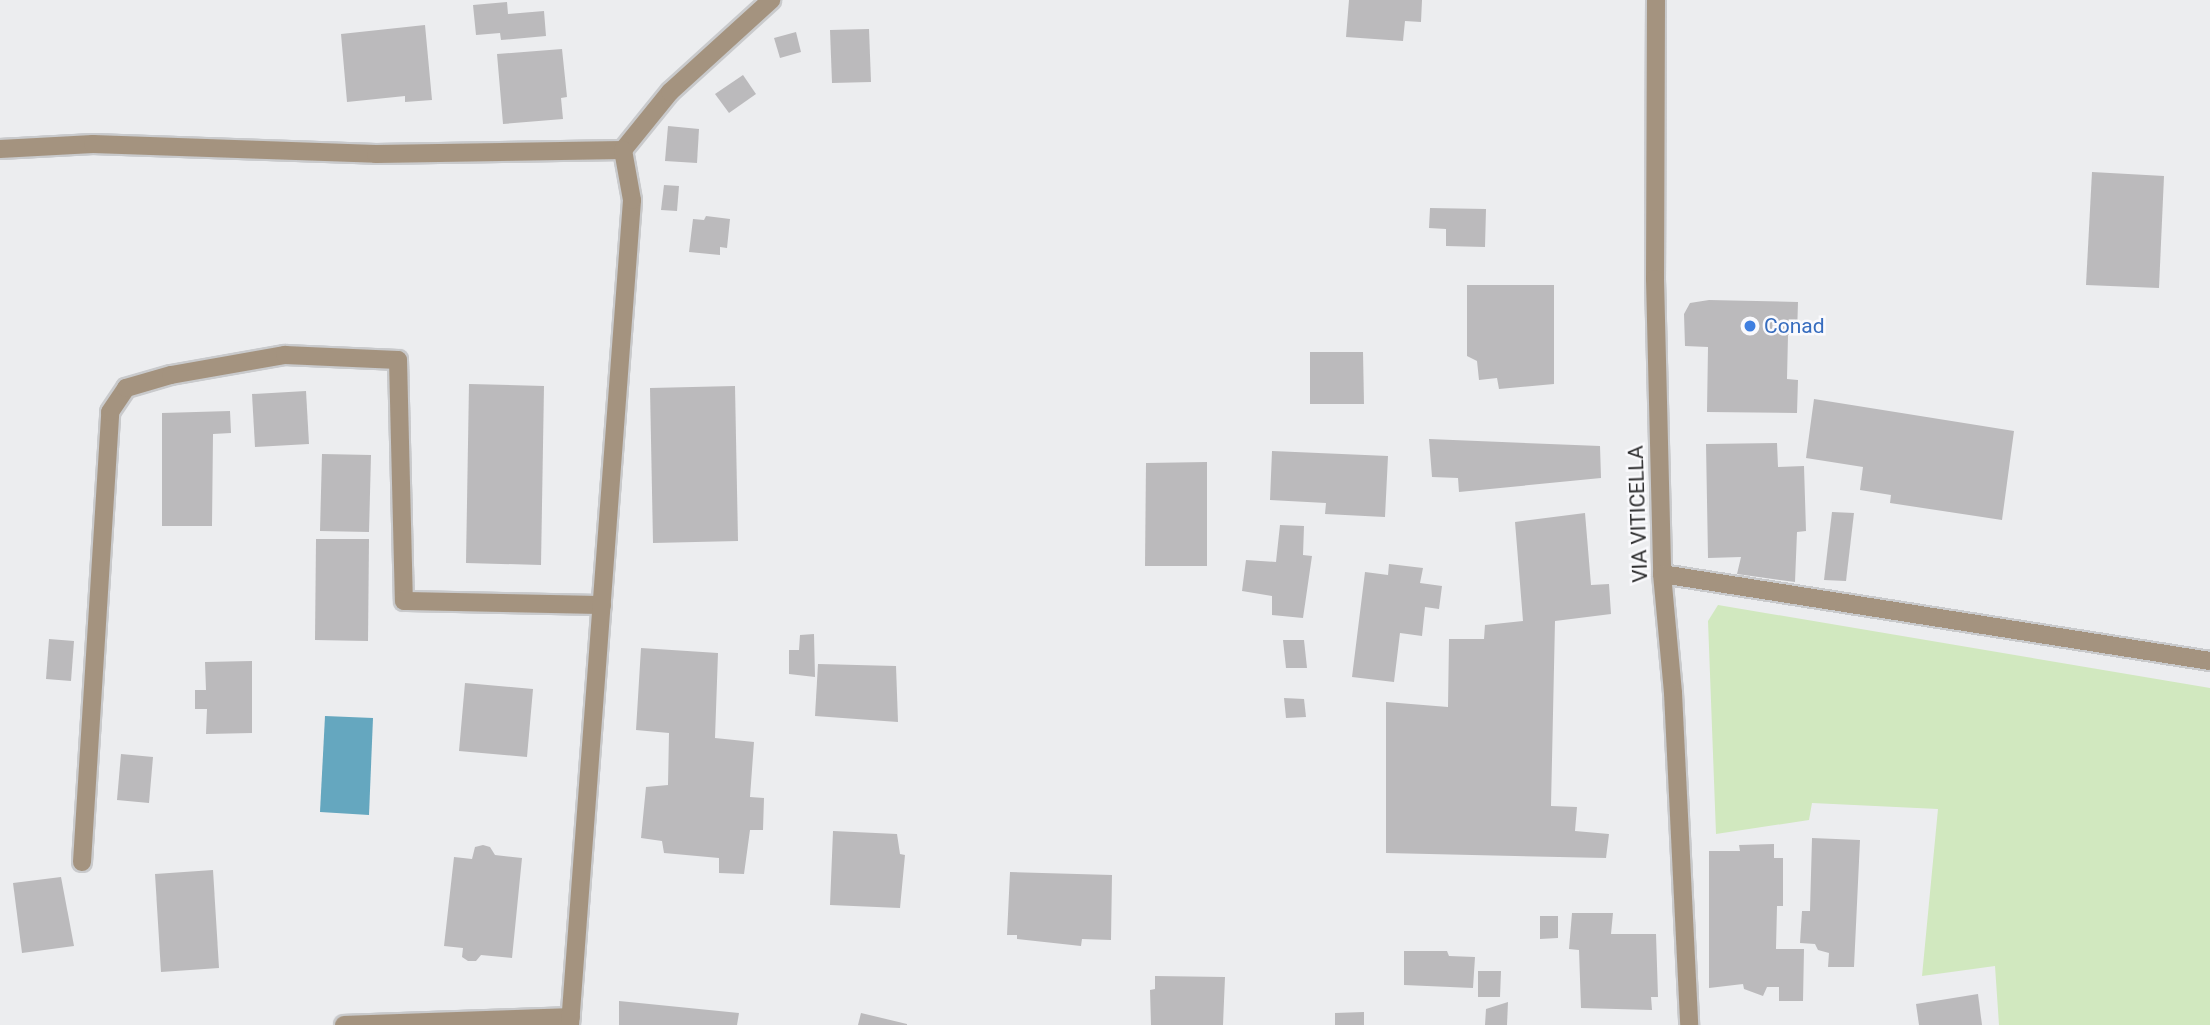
<!DOCTYPE html>
<html>
<head>
<meta charset="utf-8">
<style>
  body { margin:0 }
  #map { position:relative; width:2210px; height:1025px; overflow:hidden; background:#ecedef; font-family:Roboto,sans-serif }
  div>[style] { position:absolute }
  [style*='--x'] { left:calc(var(--x)*1px); top:calc(var(--y)*1px); width:calc(var(--w)*1px); rotate:calc(var(--a)*1deg) }
  .green>* { inset:0; background:#d1e8bf }
  .water>* { inset:0; background:#65a7bf }
  .building>* { inset:0; background:#bbbabc }
  .roads { filter:drop-shadow(2px 0 #c9cacc) drop-shadow(-2px 0 #c9cacc) drop-shadow(0 2px #c9cacc) drop-shadow(0 -2px #c9cacc) }
  .minor>* { height:18px; margin:-9px; padding:0 9px; transform-origin:9px; border-radius:9px; background:#a4937f }
  .dots>* { width:19px; height:19px; translate:-50% -50%; box-sizing:border-box; border:4px solid #fafafd; border-radius:50% }
  span { translate:-50% -50%; white-space:nowrap; text-align:center; line-height:1.15; -webkit-text-stroke:5px #fafafd; paint-order:stroke }
  .shop-label { font-size:21px; color:#366cbe }
  .left { translate:0 -50%; text-align:left }
  .street-label { font-size:21px; color:#29292a }
</style>
</head>
<body>
<div id="map">
  <div class="green">
    <div style="clip-path:polygon(1718px 605px,2210px 688px,2210px 1025px,1999px 1025px,1995px 966px,1922px 976px,1938px 809px,1812px 803px,1809px 820px,1716px 834px,1708px 621px)"></div>
  </div>
  <div class="water">
    <div style="clip-path:polygon(325px 716px,373px 718px,369px 815px,320px 812px)"></div>
  </div>
  <div class="building">
    <div style="clip-path:polygon(1349px 0,1422px 0,1421px 22px,1405px 21px,1403px 41px,1346px 37px)"></div>
    <div style="clip-path:polygon(507px 2px,508px 14px,544px 11px,546px 36px,501px 40px,500px 33px,476px 35px,473px 5px)"></div>
    <div style="clip-path:polygon(425px 25px,432px 100px,405px 102px,405px 96px,347px 102px,341px 34px)"></div>
    <div style="clip-path:polygon(869px 29px,871px 82px,832px 83px,830px 30px)"></div>
    <div style="clip-path:polygon(796px 32px,801px 52px,780px 58px,774px 38px)"></div>
    <div style="clip-path:polygon(562px 49px,567px 97px,561px 98px,563px 119px,503px 124px,497px 54px)"></div>
    <div style="clip-path:polygon(743px 75px,756px 94px,729px 113px,715px 94px)"></div>
    <div style="clip-path:polygon(668px 126px,699px 129px,697px 163px,665px 161px)"></div>
    <div style="clip-path:polygon(2092px 172px,2164px 176px,2159px 288px,2086px 285px)"></div>
    <div style="clip-path:polygon(664px 185px,679px 186px,677px 211px,661px 210px)"></div>
    <div style="clip-path:polygon(1430px 208px,1486px 209px,1485px 247px,1446px 246px,1446px 229px,1429px 228px)"></div>
    <div style="clip-path:polygon(706px 216px,730px 219px,727px 248px,720px 247px,720px 255px,689px 252px,693px 219px,704px 220px)"></div>
    <div style="clip-path:polygon(1467px 285px,1554px 285px,1554px 384px,1499px 389px,1497px 378px,1479px 380px,1477px 361px,1467px 356px)"></div>
    <div style="clip-path:polygon(1709px 300px,1798px 302px,1797px 335px,1788px 335px,1787px 379px,1798px 380px,1797px 413px,1707px 412px,1708px 347px,1685px 346px,1684px 314px,1690px 303px)"></div>
    <div style="clip-path:polygon(1310px 352px,1363px 352px,1364px 404px,1310px 404px)"></div>
    <div style="clip-path:polygon(469px 384px,544px 386px,541px 565px,466px 563px)"></div>
    <div style="clip-path:polygon(735px 386px,738px 541px,653px 543px,650px 388px)"></div>
    <div style="clip-path:polygon(306px 391px,309px 444px,255px 447px,252px 394px)"></div>
    <div style="clip-path:polygon(1814px 399px,2014px 431px,2002px 520px,1890px 503px,1891px 495px,1860px 490px,1863px 467px,1806px 458px)"></div>
    <div style="clip-path:polygon(230px 411px,231px 433px,213px 434px,212px 526px,162px 526px,162px 413px)"></div>
    <div style="clip-path:polygon(1429px 439px,1600px 446px,1601px 478px,1459px 492px,1458px 478px,1432px 477px)"></div>
    <div style="clip-path:polygon(1777px 443px,1778px 467px,1804px 466px,1806px 531px,1797px 532px,1795px 582px,1737px 574px,1741px 557px,1708px 558px,1706px 444px)"></div>
    <div style="clip-path:polygon(1272px 451px,1388px 456px,1385px 517px,1325px 514px,1326px 503px,1270px 500px)"></div>
    <div style="clip-path:polygon(322px 454px,371px 455px,369px 532px,320px 531px)"></div>
    <div style="clip-path:polygon(1207px 462px,1207px 566px,1145px 566px,1146px 463px)"></div>
    <div style="clip-path:polygon(1832px 512px,1854px 513px,1846px 581px,1824px 580px)"></div>
    <div style="clip-path:polygon(1585px 513px,1591px 585px,1609px 584px,1611px 614px,1555px 621px,1551px 806px,1577px 807px,1575px 831px,1609px 834px,1606px 858px,1386px 853px,1386px 702px,1448px 707px,1449px 639px,1484px 639px,1485px 625px,1523px 621px,1515px 522px)"></div>
    <div style="clip-path:polygon(1280px 525px,1304px 526px,1303px 555px,1312px 556px,1303px 618px,1272px 615px,1272px 596px,1242px 591px,1246px 560px,1276px 562px)"></div>
    <div style="clip-path:polygon(316px 539px,369px 539px,368px 641px,315px 640px)"></div>
    <div style="clip-path:polygon(1389px 564px,1423px 568px,1420px 583px,1442px 586px,1439px 609px,1425px 607px,1422px 636px,1400px 633px,1394px 682px,1352px 677px,1365px 572px,1388px 575px)"></div>
    <div style="clip-path:polygon(814px 634px,815px 677px,789px 674px,789px 650px,799px 650px,800px 635px)"></div>
    <div style="clip-path:polygon(49px 639px,74px 641px,71px 681px,46px 679px)"></div>
    <div style="clip-path:polygon(1283px 640px,1304px 640px,1307px 668px,1286px 668px)"></div>
    <div style="clip-path:polygon(641px 648px,718px 653px,715px 738px,754px 742px,750px 797px,764px 798px,763px 830px,750px 830px,744px 874px,719px 873px,719px 858px,664px 853px,662px 841px,641px 838px,646px 787px,668px 785px,669px 733px,636px 730px)"></div>
    <div style="clip-path:polygon(252px 661px,252px 733px,206px 734px,207px 709px,195px 709px,195px 690px,206px 690px,205px 662px)"></div>
    <div style="clip-path:polygon(818px 664px,896px 666px,898px 722px,815px 716px)"></div>
    <div style="clip-path:polygon(465px 683px,533px 689px,527px 757px,459px 751px)"></div>
    <div style="clip-path:polygon(1284px 698px,1304px 699px,1306px 717px,1286px 718px)"></div>
    <div style="clip-path:polygon(121px 754px,153px 757px,149px 803px,117px 800px)"></div>
    <div style="clip-path:polygon(833px 831px,897px 834px,900px 854px,905px 855px,900px 908px,830px 905px)"></div>
    <div style="clip-path:polygon(1812px 838px,1860px 840px,1854px 967px,1828px 967px,1829px 953px,1818px 950px,1815px 944px,1800px 943px,1802px 911px,1810px 911px)"></div>
    <div style="clip-path:polygon(1774px 844px,1774px 858px,1783px 858px,1783px 906px,1777px 906px,1776px 949px,1804px 949px,1803px 1001px,1779px 1001px,1779px 987px,1767px 987px,1763px 996px,1744px 989px,1743px 984px,1709px 988px,1709px 851px,1740px 851px,1739px 845px)"></div>
    <div style="clip-path:polygon(483px 845px,490px 847px,495px 855px,522px 858px,512px 958px,481px 955px,476px 961px,468px 961px,462px 957px,463px 948px,444px 946px,454px 857px,472px 859px,475px 847px)"></div>
    <div style="clip-path:polygon(213px 870px,219px 968px,161px 972px,155px 874px)"></div>
    <div style="clip-path:polygon(1010px 872px,1112px 875px,1111px 940px,1082px 939px,1081px 946px,1017px 939px,1017px 935px,1007px 935px)"></div>
    <div style="clip-path:polygon(61px 877px,74px 946px,22px 953px,13px 883px)"></div>
    <div style="clip-path:polygon(1572px 913px,1613px 913px,1611px 934px,1656px 934px,1658px 997px,1651px 997px,1652px 1010px,1581px 1008px,1579px 950px,1569px 949px)"></div>
    <div style="clip-path:polygon(1540px 916px,1558px 916px,1558px 938px,1540px 939px)"></div>
    <div style="clip-path:polygon(1404px 951px,1447px 951px,1449px 956px,1475px 957px,1473px 988px,1404px 985px)"></div>
    <div style="clip-path:polygon(1478px 971px,1501px 971px,1500px 997px,1478px 997px)"></div>
    <div style="clip-path:polygon(1155px 976px,1225px 977px,1223px 1025px,1151px 1025px,1150px 990px,1155px 989px)"></div>
    <div style="clip-path:polygon(1978px 994px,1982px 1025px,1919px 1025px,1916px 1004px)"></div>
    <div style="clip-path:polygon(619px 1001px,739px 1013px,737px 1025px,619px 1025px)"></div>
    <div style="clip-path:polygon(1508px 1002px,1507px 1025px,1485px 1025px,1486px 1009px)"></div>
    <div style="clip-path:polygon(1364px 1012px,1364px 1025px,1335px 1025px,1335px 1013px)"></div>
    <div style="clip-path:polygon(861px 1013px,907px 1024px,907px 1025px,858px 1025px)"></div>
  </div>
  <div class="roads">
    <div class="minor">
      <div style="--x:1656;--y:0;--w:279;--a:90.2"></div>
      <div style="--x:1655;--y:279;--w:295;--a:88.6"></div>
      <div style="--x:1662;--y:574;--w:120;--a:84.7"></div>
      <div style="--x:1673;--y:693;--w:332;--a:87.2"></div>
      <div style="--x:0;--y:149;--w:93;--a:-3.1"></div>
      <div style="--x:93;--y:144;--w:283;--a:2"></div>
      <div style="--x:376;--y:154;--w:247;--a:-0.9"></div>
      <div style="--x:623;--y:150;--w:75;--a:-51"></div>
      <div style="--x:670;--y:92;--w:137;--a:-42.3"></div>
      <div style="--x:1662;--y:574;--w:555;--a:9.02"></div>
      <div style="--x:82;--y:862;--w:451;--a:-86.4"></div>
      <div style="--x:110;--y:412;--w:29;--a:-56"></div>
      <div style="--x:126;--y:388;--w:47;--a:-16.1"></div>
      <div style="--x:171;--y:375;--w:116;--a:-10"></div>
      <div style="--x:285;--y:355;--w:113;--a:2.5"></div>
      <div style="--x:398;--y:360;--w:241;--a:88.6"></div>
      <div style="--x:404;--y:601;--w:198;--a:1.2"></div>
      <div style="--x:344;--y:1025;--w:227;--a:-2"></div>
      <div style="--x:570;--y:1025;--w:827;--a:-85.7"></div>
      <div style="--x:632;--y:200;--w:51;--a:-100.2"></div>
    </div>
  </div>
  <div class="dots">
    <div style="left:1750px;top:326px;background:#3f7fe0"></div>
  </div>
  <div class="shop-label">
    <span class="left" style="left:1764px;top:326px">Conad</span>
  </div>
  <div class="street-label">
    <span style="left:1638px;top:514px;rotate:-92deg">VIA VITICELLA</span>
  </div>
</div>
</body>
</html>
